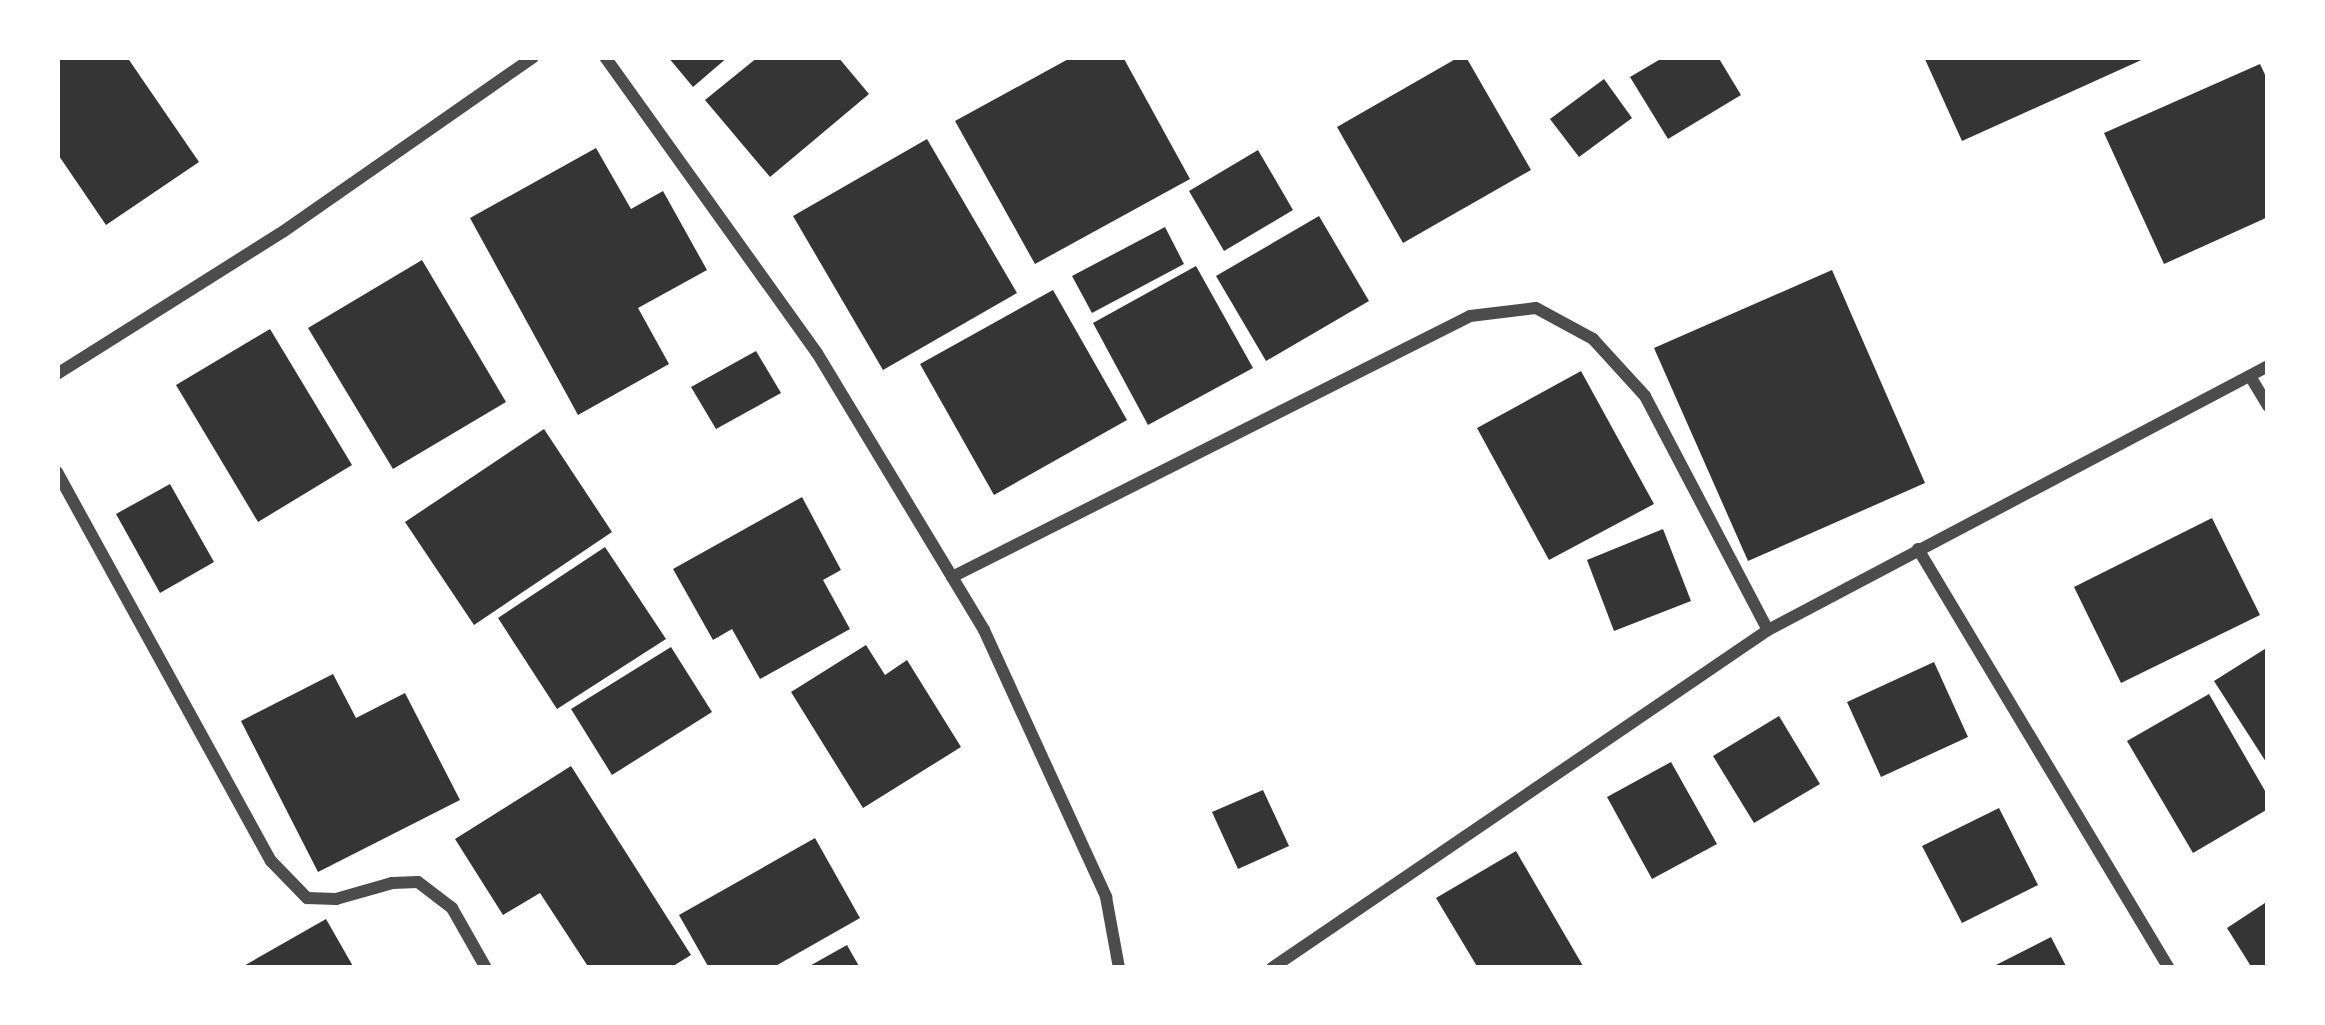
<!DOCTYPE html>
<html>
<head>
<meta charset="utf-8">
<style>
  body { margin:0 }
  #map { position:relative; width:2325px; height:1025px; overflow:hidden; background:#fff; font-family:Montserrat,sans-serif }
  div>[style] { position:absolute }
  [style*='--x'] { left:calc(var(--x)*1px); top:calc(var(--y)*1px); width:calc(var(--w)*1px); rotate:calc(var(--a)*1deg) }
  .building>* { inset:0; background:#353535 }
  .minor>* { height:12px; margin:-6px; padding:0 6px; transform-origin:6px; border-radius:6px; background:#4c4c4c }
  span { translate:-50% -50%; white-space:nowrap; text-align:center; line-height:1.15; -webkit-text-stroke:12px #fff; paint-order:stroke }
  .frame { position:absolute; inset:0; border:60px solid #fff; pointer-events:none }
</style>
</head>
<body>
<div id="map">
  <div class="building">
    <div style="clip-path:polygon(57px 57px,127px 57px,199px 162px,106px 225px,57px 153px)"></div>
    <div style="clip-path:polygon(668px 57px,728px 57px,693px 87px)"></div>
    <div style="clip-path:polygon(758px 57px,838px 57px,869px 94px,770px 177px,705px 100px)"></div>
    <div style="clip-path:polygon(1072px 57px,1123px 57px,1190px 179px,1035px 264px,955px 121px)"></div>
    <div style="clip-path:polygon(1459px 57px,1466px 57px,1531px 170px,1403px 243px,1337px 127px)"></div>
    <div style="clip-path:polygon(1664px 57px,1718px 57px,1741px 95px,1668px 139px,1630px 77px)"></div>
    <div style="clip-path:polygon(1924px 57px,2148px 57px,1962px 141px)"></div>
    <div style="clip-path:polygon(2260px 64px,2268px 81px,2268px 217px,2164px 264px,2104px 133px)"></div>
    <div style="clip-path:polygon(1604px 79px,1632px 118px,1579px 157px,1550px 119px)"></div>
    <div style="clip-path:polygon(927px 139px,1017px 293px,883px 370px,793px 216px)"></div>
    <div style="clip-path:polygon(596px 148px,631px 209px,663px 191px,707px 270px,638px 308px,669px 364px,578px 415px,470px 218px)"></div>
    <div style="clip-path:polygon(1258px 150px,1293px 210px,1224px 251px,1189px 191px)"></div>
    <div style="clip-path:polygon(1319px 216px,1369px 301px,1266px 361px,1216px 276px)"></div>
    <div style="clip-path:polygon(1165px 227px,1184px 264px,1092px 313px,1072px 276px)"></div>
    <div style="clip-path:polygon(422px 260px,506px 402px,393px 469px,308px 328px)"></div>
    <div style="clip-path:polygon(1196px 266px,1253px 368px,1148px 425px,1093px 323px)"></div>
    <div style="clip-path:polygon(1832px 270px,1925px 483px,1748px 561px,1654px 348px)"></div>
    <div style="clip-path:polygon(1053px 290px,1127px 420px,994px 495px,920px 364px)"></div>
    <div style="clip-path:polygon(270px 329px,352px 465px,258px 522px,176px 385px)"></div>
    <div style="clip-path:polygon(756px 351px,781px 393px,716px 429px,691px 387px)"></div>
    <div style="clip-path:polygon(1581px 371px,1654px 504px,1549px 560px,1477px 428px)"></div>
    <div style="clip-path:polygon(544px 429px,612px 532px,474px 625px,405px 522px)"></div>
    <div style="clip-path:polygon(170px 484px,214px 562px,160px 593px,116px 514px)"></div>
    <div style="clip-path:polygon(802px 497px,841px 570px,823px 580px,850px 629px,760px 679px,732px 629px,713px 640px,673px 569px)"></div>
    <div style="clip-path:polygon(2212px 518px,2260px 615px,2121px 683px,2074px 587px)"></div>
    <div style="clip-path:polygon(1663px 529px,1691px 601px,1614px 631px,1587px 560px)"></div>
    <div style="clip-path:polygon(605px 547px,666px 639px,557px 709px,498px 618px)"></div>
    <div style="clip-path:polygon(866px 645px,885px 675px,907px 660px,961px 747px,863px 808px,791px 692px)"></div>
    <div style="clip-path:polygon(671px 647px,712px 712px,612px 775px,571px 709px)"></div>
    <div style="clip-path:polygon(2268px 647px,2268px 765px,2214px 681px)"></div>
    <div style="clip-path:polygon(1934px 662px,1968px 737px,1881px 777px,1847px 702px)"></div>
    <div style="clip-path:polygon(333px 674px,356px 718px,405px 693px,460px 800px,318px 872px,241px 721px)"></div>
    <div style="clip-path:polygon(2209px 694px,2268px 796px,2268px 809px,2193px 853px,2127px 741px)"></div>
    <div style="clip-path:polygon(1779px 716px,1820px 784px,1754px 823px,1713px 756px)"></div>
    <div style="clip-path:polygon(1671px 762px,1717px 844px,1652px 879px,1607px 797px)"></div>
    <div style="clip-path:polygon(571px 766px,691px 955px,670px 968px,589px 968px,540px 893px,503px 915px,455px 839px)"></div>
    <div style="clip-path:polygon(1263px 790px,1289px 846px,1238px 869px,1212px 812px)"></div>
    <div style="clip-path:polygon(1999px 808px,2038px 885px,1962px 923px,1922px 846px)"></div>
    <div style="clip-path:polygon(815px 838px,860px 918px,772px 968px,709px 968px,679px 915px)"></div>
    <div style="clip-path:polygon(1516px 851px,1583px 966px,1579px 968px,1478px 968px,1436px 898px)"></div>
    <div style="clip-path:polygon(2268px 901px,2268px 968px,2252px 968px,2227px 928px)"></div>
    <div style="clip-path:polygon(326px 919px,354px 968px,240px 968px)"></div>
    <div style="clip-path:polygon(2051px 937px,2067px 968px,1990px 968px)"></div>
    <div style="clip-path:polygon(847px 945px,860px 968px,806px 968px)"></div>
  </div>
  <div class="minor">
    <div style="--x:605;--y:57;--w:364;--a:54.4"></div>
    <div style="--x:817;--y:353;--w:323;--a:58.9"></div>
    <div style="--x:984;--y:630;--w:294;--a:65.4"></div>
    <div style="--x:1106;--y:897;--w:72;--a:79.6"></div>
    <div style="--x:57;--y:374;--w:268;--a:-32.2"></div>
    <div style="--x:284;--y:231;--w:304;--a:-34.9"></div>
    <div style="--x:2250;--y:376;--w:35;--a:59"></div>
    <div style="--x:57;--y:472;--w:444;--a:61.2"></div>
    <div style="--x:271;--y:861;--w:52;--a:45.8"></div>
    <div style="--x:307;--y:898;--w:29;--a:2"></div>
    <div style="--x:336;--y:899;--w:58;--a:-15.9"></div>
    <div style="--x:392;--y:883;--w:26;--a:-2"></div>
    <div style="--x:418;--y:882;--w:43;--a:37.4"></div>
    <div style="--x:452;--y:908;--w:69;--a:60.5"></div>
    <div style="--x:1918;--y:549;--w:488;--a:59.1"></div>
    <div style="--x:952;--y:577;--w:580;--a:-26.74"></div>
    <div style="--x:1470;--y:316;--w:66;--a:-6.9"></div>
    <div style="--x:1536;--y:308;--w:65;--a:28.5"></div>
    <div style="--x:1593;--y:339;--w:77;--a:47.6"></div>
    <div style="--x:1645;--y:396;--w:264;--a:62.3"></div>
    <div style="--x:1272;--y:968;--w:600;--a:-34.27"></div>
    <div style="--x:1768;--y:630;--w:565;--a:-27.83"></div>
  </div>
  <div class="frame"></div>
</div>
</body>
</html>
